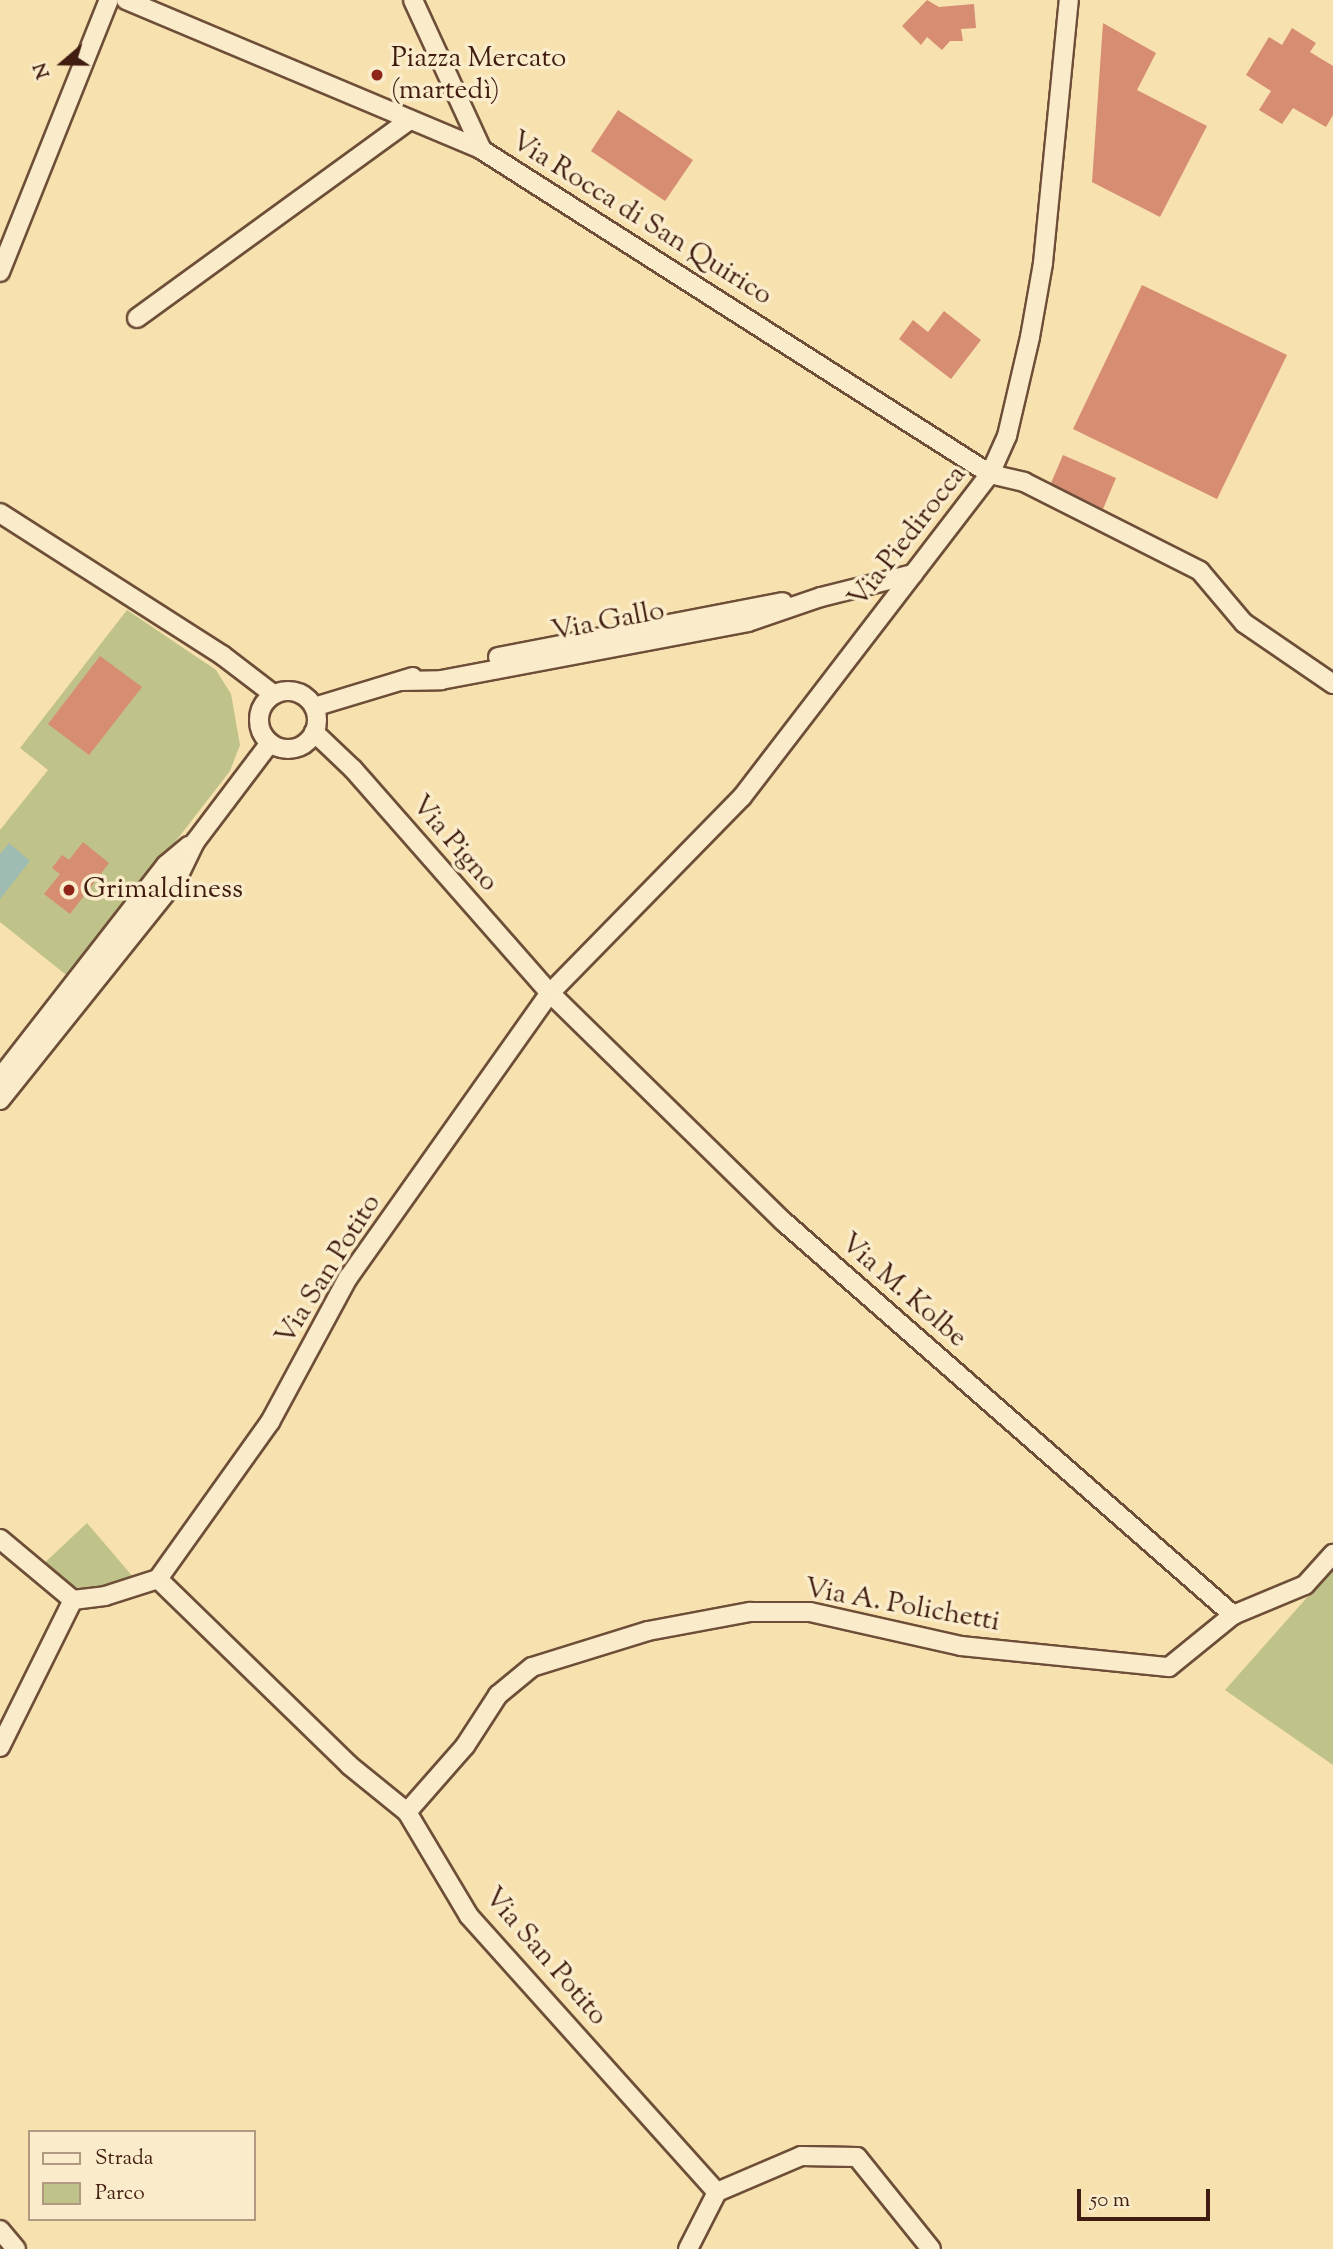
<!DOCTYPE html>
<html>
<head>
<meta charset="utf-8">
<style>
  body { margin:0 }
  #map { position:relative; width:1333px; height:2249px; overflow:hidden; background:#f7e1af; font-family:"Sorts Mill Goudy",serif }
  div>[style] { position:absolute }
  [style*='--x'] { left:calc(var(--x)*1px); top:calc(var(--y)*1px); width:calc(var(--w)*1px); rotate:calc(var(--a)*1deg) }
  .green>* { inset:0; background:#bfc289 }
  .water>* { inset:0; background:#9fbcb2 }
  .building>* { inset:0; background:#d78d71 }
  .roads { filter:drop-shadow(2px 0 #6e4e38) drop-shadow(-2px 0 #6e4e38) drop-shadow(0 2px #6e4e38) drop-shadow(0 -2px #6e4e38) }
  .street>* { height:18px; margin:-9px; padding:0 9px; transform-origin:9px; border-radius:9px; background:#faeccb }
  .street>.ring { margin:-9px; padding:0; box-sizing:content-box; background:none; border:18px solid #faeccb; border-radius:50% }
  .dots>* { width:19px; height:19px; translate:-50% -50%; box-sizing:border-box; border:4px solid #faeccb; border-radius:50% }
  span { translate:-50% -50%; white-space:nowrap; text-align:center; line-height:1.15; -webkit-text-stroke:7px #faeccb; paint-order:stroke }
  .poi-label { font-size:28px; color:#401d10 }
  .left { translate:0 -50%; text-align:left }
  .street-label { font-size:28px; color:#401d10 }
  .legend { position:absolute; left:28px; top:2130px; width:228px; height:91px; box-sizing:border-box; background:#faeccb; border:2px solid #b09980; margin:0; padding:9px 12px; list-style:none; font-size:21px; color:#401d10 }
  .legend li { display:flex; align-items:center; gap:14px; height:35px }
  .legend b { width:35px; border:2px solid #b09980 }
  .north { position:absolute; left:28px; top:28px; width:70px; height:70px; -webkit-text-stroke:5px #faeccb; paint-order:stroke; rotate:250deg; font-size:19px; font-weight:700; line-height:28px; text-align:center; color:#401d10 }
  .north::after { content:''; display:block; margin:auto; width:24px; height:32px; background:#401d10; clip-path:polygon(50% 0,100% 100%,50% 72%,0 100%) }
  .scale { position:absolute; left:1077px; top:2189px; width:133px; height:32px; box-sizing:border-box; border:4px solid #401d10; border-top:0; padding-left:9px; font-size:21px; line-height:24px; white-space:nowrap; color:#401d10; -webkit-text-stroke:5px #faeccb; paint-order:stroke }
</style>
</head>
<body>
<div id="map">
  <div class="green">
    <div style="clip-path:polygon(127px 610px,216px 670px,231px 694px,240px 745px,230px 771px,70px 978px,0 922px,0 830px,48px 770px,20px 748px)"></div>
    <div style="clip-path:polygon(87px 1523px,140px 1585px,73px 1600px,38px 1569px)"></div>
    <div style="clip-path:polygon(1333px 1568px,1333px 1765px,1225px 1690px)"></div>
  </div>
  <div class="water">
    <div style="clip-path:polygon(9px 843px,30px 861px,0 899px,0 854px)"></div>
  </div>
  <div class="building">
    <div style="clip-path:polygon(927px 0,939px 7px,974px 4px,976px 28px,961px 29px,963px 41px,950px 41px,942px 50px,927px 37px,921px 45px,902px 26px)"></div>
    <div style="clip-path:polygon(1103px 23px,1156px 53px,1137px 90px,1207px 126px,1160px 217px,1092px 182px)"></div>
    <div style="clip-path:polygon(1292px 28px,1316px 43px,1310px 52px,1333px 66px,1333px 115px,1326px 127px,1293px 108px,1282px 124px,1259px 110px,1271px 91px,1246px 75px,1269px 37px,1282px 45px)"></div>
    <div style="clip-path:polygon(618px 110px,693px 160px,665px 201px,591px 151px)"></div>
    <div style="clip-path:polygon(1142px 285px,1287px 355px,1217px 499px,1073px 429px)"></div>
    <div style="clip-path:polygon(944px 311px,981px 340px,951px 379px,899px 339px,913px 320px,928px 332px)"></div>
    <div style="clip-path:polygon(1063px 455px,1116px 478px,1103px 509px,1051px 483px)"></div>
    <div style="clip-path:polygon(100px 656px,142px 687px,89px 755px,48px 724px)"></div>
    <div style="clip-path:polygon(83px 842px,109px 863px,70px 914px,44px 894px,60px 874px,52px 868px,62px 855px,69px 860px)"></div>
  </div>
  <div class="roads">
    <div class="street">
      <div style="--x:126;--y:0;--w:386;--a:22.8"></div>
      <div style="--x:482;--y:150;--w:603;--a:32.53"></div>
      <div style="--x:990;--y:474;--w:35;--a:13"></div>
      <div style="--x:1024;--y:482;--w:197;--a:26.8"></div>
      <div style="--x:1200;--y:571;--w:68;--a:49.8"></div>
      <div style="--x:1244;--y:623;--w:108;--a:34.4"></div>
      <div style="--x:413;--y:0;--w:165;--a:65.3"></div>
      <div style="--x:0;--y:272;--w:293;--a:-68.2"></div>
      <div style="--x:137;--y:318;--w:337;--a:-36"></div>
      <div style="--x:0;--y:513;--w:264;--a:32.6"></div>
      <div style="--x:222;--y:655;--w:64;--a:37.4"></div>
      <div style="--x:498;--y:657;--w:290;--a:-10.9"></div>
      <div style="--x:402;--y:681;--w:39;--a:-1"></div>
      <div style="--x:441;--y:680;--w:312;--a:-10.7"></div>
      <div style="--x:748;--y:622;--w:77;--a:-18.9"></div>
      <div style="--x:821;--y:597;--w:95;--a:-14"></div>
      <div class="ring" style="left:259px;top:691px;width:40px;height:40px"></div>
      <div style="--x:314;--y:707;--w:103;--a:-16.9"></div>
      <div style="--x:314;--y:732;--w:54;--a:43.5"></div>
      <div style="--x:353;--y:769;--w:298;--a:48.7"></div>
      <div style="--x:550;--y:993;--w:327;--a:44.4"></div>
      <div style="--x:784;--y:1222;--w:597;--a:41.19"></div>
      <div style="--x:0;--y:1078;--w:270;--a:-52.1"></div>
      <div style="--x:166;--y:865;--w:30;--a:-40"></div>
      <div style="--x:0;--y:1100;--w:283;--a:-51.3"></div>
      <div style="--x:177;--y:879;--w:41;--a:-64.1"></div>
      <div style="--x:195;--y:842;--w:124;--a:-52.9"></div>
      <div style="--x:0;--y:1539;--w:95;--a:39.9"></div>
      <div style="--x:158;--y:1579;--w:267;--a:44.2"></div>
      <div style="--x:349;--y:1765;--w:75;--a:39"></div>
      <div style="--x:407;--y:1812;--w:121;--a:59.2"></div>
      <div style="--x:469;--y:1916;--w:371;--a:48.1"></div>
      <div style="--x:73;--y:1600;--w:32;--a:-7"></div>
      <div style="--x:105;--y:1596;--w:56;--a:-17.8"></div>
      <div style="--x:158;--y:1579;--w:193;--a:-54.5"></div>
      <div style="--x:270;--y:1422;--w:164;--a:-61.6"></div>
      <div style="--x:348;--y:1278;--w:349;--a:-54.7"></div>
      <div style="--x:550;--y:993;--w:274;--a:-45.6"></div>
      <div style="--x:742;--y:797;--w:407;--a:-52.5"></div>
      <div style="--x:990;--y:474;--w:42;--a:-65.9"></div>
      <div style="--x:1007;--y:436;--w:102;--a:-76.9"></div>
      <div style="--x:1030;--y:337;--w:75;--a:-80"></div>
      <div style="--x:1043;--y:263;--w:264;--a:-84.4"></div>
      <div style="--x:0;--y:1747;--w:164;--a:-63.6"></div>
      <div style="--x:407;--y:1812;--w:88;--a:-48.7"></div>
      <div style="--x:465;--y:1746;--w:61;--a:-57.1"></div>
      <div style="--x:498;--y:1695;--w:44;--a:-39.5"></div>
      <div style="--x:532;--y:1667;--w:121;--a:-17.2"></div>
      <div style="--x:648;--y:1631;--w:104;--a:-10.6"></div>
      <div style="--x:750;--y:1612;--w:60;--a:0"></div>
      <div style="--x:810;--y:1612;--w:155;--a:12.7"></div>
      <div style="--x:961;--y:1646;--w:209;--a:5.8"></div>
      <div style="--x:1169;--y:1667;--w:82;--a:-39.1"></div>
      <div style="--x:1233;--y:1615;--w:78;--a:-22.6"></div>
      <div style="--x:1305;--y:1585;--w:42;--a:-47.9"></div>
      <div style="--x:0;--y:2230;--w:25;--a:50"></div>
      <div style="--x:688;--y:2249;--w:64;--a:-63"></div>
      <div style="--x:717;--y:2192;--w:91;--a:-23.2"></div>
      <div style="--x:801;--y:2156;--w:56;--a:1"></div>
      <div style="--x:857;--y:2157;--w:118;--a:51.2"></div>
    </div>
  </div>
  <div class="dots">
    <div style="left:377px;top:75px;background:#8f2418"></div>
    <div style="left:69px;top:890px;background:#8f2418"></div>
  </div>
  <div class="poi-label">
    <span class="left" style="left:391px;top:75px">Piazza Mercato<br>(martedì)</span>
    <span class="left" style="left:83px;top:890px">Grimaldiness</span>
  </div>
  <div class="street-label">
    <span style="left:641px;top:219px;rotate:32deg">Via Rocca di San Quirico</span>
    <span style="left:908px;top:537px;rotate:-52deg">Via Piedirocca</span>
    <span style="left:608px;top:622px;rotate:-11deg">Via Gallo</span>
    <span style="left:454px;top:844px;rotate:49deg">Via Pigno</span>
    <span style="left:329px;top:1270px;rotate:-58deg">Via San Potito</span>
    <span style="left:903px;top:1291px;rotate:41deg">Via M. Kolbe</span>
    <span style="left:902px;top:1606px;rotate:10deg">Via A. Polichetti</span>
    <span style="left:545px;top:1957px;rotate:49deg">Via San Potito</span>
  </div>
  <ul class="legend">
  <li><b style="height:9px;background:#faeccb"></b>Strada</li>
  <li><b style="height:19px;background:#bfc289"></b>Parco</li>
  </ul>
  <div class="north">N</div>
  <div class="scale">50 m</div>
</div>
</body>
</html>
